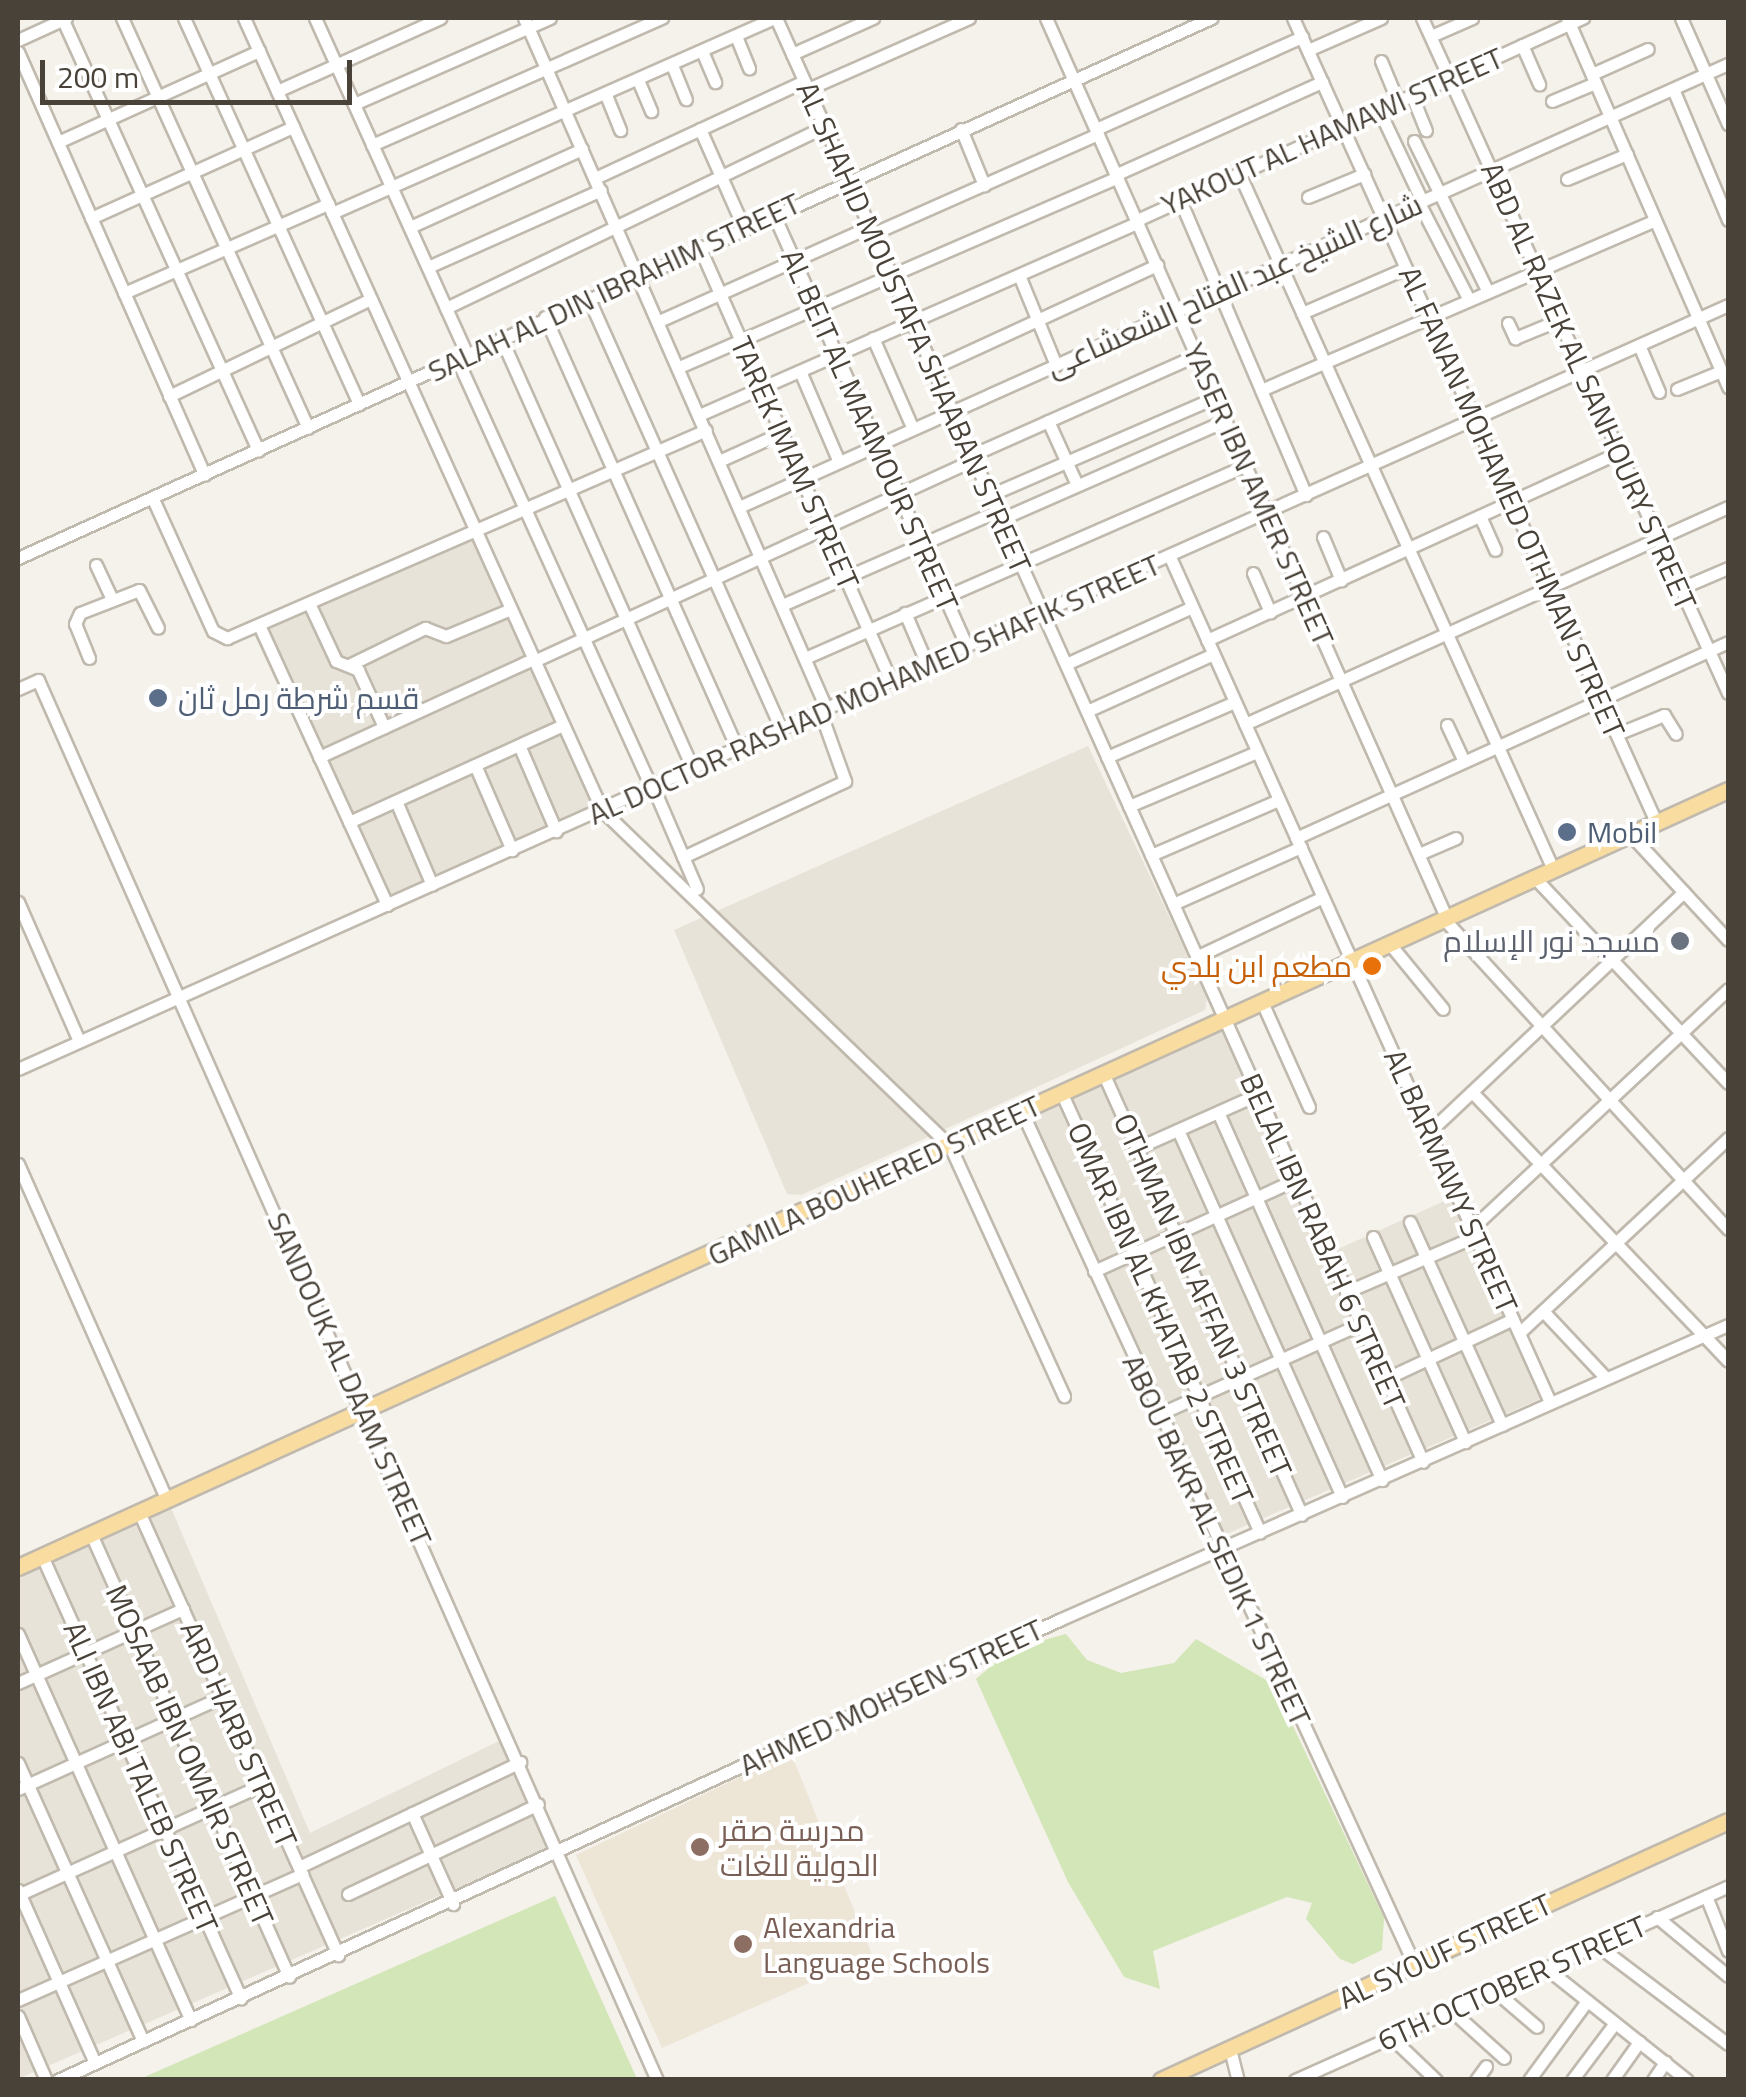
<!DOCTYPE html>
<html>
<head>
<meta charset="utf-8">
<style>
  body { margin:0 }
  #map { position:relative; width:1746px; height:2097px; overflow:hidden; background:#f5f1eb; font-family:"Titillium Web",Cairo,sans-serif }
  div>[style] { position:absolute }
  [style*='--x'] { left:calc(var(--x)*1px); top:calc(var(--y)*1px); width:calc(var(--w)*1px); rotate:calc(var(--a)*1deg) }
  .residential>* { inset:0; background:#e8e3d9 }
  .education>* { inset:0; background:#ede5d6 }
  .green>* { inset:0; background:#d3e6b7 }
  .roads { filter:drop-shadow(2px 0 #c0b9ae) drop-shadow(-2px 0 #c0b9ae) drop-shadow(0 2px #c0b9ae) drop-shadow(0 -2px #c0b9ae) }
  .minor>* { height:11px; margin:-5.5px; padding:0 5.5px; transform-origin:5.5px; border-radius:5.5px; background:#fff }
  .major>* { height:15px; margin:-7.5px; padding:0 7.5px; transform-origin:7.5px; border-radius:7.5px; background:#f9dca0 }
  .dots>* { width:28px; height:28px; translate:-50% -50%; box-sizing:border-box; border:5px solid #fff; border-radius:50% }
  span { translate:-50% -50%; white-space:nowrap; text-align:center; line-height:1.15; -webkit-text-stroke:8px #fff; paint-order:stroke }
  .street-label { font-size:30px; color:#494239 }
  .service-label { font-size:30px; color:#4e5e75 }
  .left { translate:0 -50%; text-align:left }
  .worship-label { font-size:30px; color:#5b616d }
  .right { translate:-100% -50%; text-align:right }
  .food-label { font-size:30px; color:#c56008 }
  .education-label { font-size:30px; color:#785e54 }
  .frame { position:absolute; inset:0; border:20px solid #494239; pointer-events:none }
  .scale { position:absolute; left:40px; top:60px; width:312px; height:45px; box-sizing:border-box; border:5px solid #494239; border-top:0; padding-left:12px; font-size:30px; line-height:35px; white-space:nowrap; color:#494239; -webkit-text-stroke:8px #fff; paint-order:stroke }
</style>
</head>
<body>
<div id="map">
  <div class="residential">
    <div style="clip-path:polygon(472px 531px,601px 814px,383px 912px,253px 632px)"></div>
    <div style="clip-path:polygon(1088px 746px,1207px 996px,1205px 1010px,801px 1195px,787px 1194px,674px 930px)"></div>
    <div style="clip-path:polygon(1231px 1019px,1336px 1250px,1451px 1198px,1540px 1399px,1208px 1542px,1021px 1119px)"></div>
    <div style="clip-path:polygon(171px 1508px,310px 1833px,501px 1740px,549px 1848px,18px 2079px,18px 1578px)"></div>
  </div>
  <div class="education">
    <div style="clip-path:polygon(791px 1753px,872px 1955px,662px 2048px,576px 1855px)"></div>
  </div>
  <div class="green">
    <div style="clip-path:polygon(1066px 1634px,1087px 1660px,1121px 1673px,1174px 1663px,1196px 1639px,1273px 1684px,1384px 1918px,1382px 1950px,1353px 1964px,1340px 1959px,1306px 1919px,1312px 1903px,1287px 1897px,1153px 1951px,1160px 1989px,1124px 1977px,1068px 1882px,976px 1679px,1011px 1649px)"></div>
    <div style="clip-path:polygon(555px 1896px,637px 2079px,140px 2079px)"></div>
  </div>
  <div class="roads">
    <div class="minor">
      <div style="--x:62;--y:18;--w:475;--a:65.6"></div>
      <div style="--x:122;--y:18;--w:450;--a:65.6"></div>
      <div style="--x:184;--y:18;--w:424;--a:65.6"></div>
      <div style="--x:244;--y:18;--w:869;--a:65.68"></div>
      <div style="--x:602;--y:810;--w:484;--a:44"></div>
      <div style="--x:950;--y:1146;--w:275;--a:65.5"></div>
      <div style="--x:315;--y:18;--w:369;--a:65.7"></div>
      <div style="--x:524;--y:18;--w:753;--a:66.36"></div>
      <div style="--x:776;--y:18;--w:1582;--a:65.86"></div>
      <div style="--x:1046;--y:18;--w:984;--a:66.01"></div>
      <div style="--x:1293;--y:18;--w:882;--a:65.7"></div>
      <div style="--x:1422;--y:18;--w:741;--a:65.61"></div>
      <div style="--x:1567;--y:18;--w:403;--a:66.4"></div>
      <div style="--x:1681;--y:18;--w:116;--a:66.1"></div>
      <div style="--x:736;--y:36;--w:35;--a:68"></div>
      <div style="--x:1431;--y:36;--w:45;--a:-23.7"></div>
      <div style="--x:18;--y:40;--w:53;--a:-24.6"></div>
      <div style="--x:1522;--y:45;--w:43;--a:66.4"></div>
      <div style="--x:1308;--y:50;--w:80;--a:-23.7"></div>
      <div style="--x:702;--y:51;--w:34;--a:67"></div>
      <div style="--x:18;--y:52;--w:462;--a:66.2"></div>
      <div style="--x:792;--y:54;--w:89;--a:-24"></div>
      <div style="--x:1381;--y:61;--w:44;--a:67.5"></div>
      <div style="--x:672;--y:65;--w:37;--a:68"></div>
      <div style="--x:1592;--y:74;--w:61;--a:-24.1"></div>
      <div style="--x:638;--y:80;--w:34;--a:67"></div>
      <div style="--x:808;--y:89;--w:176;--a:-23.8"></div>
      <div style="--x:1673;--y:89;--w:142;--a:67.2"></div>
      <div style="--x:277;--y:91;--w:179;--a:-24.1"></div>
      <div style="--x:606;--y:95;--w:38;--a:68"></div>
      <div style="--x:1412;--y:96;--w:37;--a:68"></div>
      <div style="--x:1552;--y:101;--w:47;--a:-22.7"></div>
      <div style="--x:354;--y:104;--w:214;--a:-23.7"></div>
      <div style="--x:1379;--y:110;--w:101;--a:64.7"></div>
      <div style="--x:700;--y:129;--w:106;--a:66.1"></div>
      <div style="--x:961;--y:129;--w:61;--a:67.7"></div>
      <div style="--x:1096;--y:129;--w:226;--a:-24.1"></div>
      <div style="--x:1414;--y:141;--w:168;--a:63.9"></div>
      <div style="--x:58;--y:142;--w:221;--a:-24.4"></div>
      <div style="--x:372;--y:145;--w:317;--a:-23.7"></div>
      <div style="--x:1239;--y:173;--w:764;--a:65.72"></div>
      <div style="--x:1117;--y:174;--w:225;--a:-24.2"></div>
      <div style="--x:595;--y:178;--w:230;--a:-24.9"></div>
      <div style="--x:1567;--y:179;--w:65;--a:-22.6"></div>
      <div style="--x:1308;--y:197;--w:61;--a:-22.3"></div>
      <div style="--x:1180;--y:200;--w:321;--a:66.9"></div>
      <div style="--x:1419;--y:203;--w:109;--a:62.7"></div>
      <div style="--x:332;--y:213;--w:484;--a:-23.8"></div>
      <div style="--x:773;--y:213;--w:474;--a:65.9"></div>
      <div style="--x:91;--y:218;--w:222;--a:-24.3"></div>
      <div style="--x:1137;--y:220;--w:490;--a:-24.4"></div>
      <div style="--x:410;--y:227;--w:189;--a:-24.4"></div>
      <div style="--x:872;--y:234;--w:247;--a:-23.9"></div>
      <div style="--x:699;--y:246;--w:474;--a:66.2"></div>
      <div style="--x:428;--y:267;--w:189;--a:-24"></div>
      <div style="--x:1019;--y:275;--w:97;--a:67.7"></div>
      <div style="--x:124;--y:293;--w:223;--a:-23.6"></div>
      <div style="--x:588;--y:297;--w:473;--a:65.9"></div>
      <div style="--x:446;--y:308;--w:419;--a:-25.6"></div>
      <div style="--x:1302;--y:313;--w:113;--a:-23.4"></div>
      <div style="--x:545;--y:317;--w:473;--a:66"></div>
      <div style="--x:659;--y:321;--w:230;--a:-24.1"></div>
      <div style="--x:1508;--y:323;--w:17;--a:65"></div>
      <div style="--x:1515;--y:338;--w:48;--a:-22.2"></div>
      <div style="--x:501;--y:338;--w:472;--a:66"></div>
      <div style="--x:873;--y:338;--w:99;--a:66.3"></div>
      <div style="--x:1639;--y:345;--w:51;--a:66.9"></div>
      <div style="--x:457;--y:359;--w:471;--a:65.6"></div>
      <div style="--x:679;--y:367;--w:478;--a:-23.4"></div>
      <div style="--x:933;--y:368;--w:247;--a:-24.7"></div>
      <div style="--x:800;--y:371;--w:99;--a:66.8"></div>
      <div style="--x:1677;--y:389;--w:48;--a:-22.2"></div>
      <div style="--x:1261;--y:390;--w:429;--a:-23.3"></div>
      <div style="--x:169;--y:396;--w:224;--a:-25.7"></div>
      <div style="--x:699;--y:415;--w:480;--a:-23.7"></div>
      <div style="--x:1048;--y:421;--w:70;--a:65.6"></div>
      <div style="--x:972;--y:455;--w:246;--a:-24"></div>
      <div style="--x:719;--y:461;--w:68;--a:-24.3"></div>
      <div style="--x:990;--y:495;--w:246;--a:-23.4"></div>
      <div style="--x:153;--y:499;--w:145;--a:65.6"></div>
      <div style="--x:213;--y:631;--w:16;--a:27"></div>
      <div style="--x:227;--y:638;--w:522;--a:-23.47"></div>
      <div style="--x:739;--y:507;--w:1084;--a:-24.13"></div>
      <div style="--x:1480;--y:516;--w:37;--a:66"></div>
      <div style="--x:1001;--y:519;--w:246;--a:-23.7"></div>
      <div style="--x:1323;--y:537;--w:47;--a:67.3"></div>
      <div style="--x:1170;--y:557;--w:927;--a:65.79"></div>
      <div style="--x:18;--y:558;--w:1310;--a:-24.35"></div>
      <div style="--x:96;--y:565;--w:38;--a:65"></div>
      <div style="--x:1253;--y:573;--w:43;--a:66.4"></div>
      <div style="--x:1681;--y:588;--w:51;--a:-23.1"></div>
      <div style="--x:309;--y:603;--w:64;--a:65"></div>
      <div style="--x:336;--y:661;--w:24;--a:22"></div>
      <div style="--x:358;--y:670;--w:63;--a:65.5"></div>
      <div style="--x:782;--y:605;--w:235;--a:-23.6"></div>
      <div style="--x:905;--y:613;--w:56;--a:66.7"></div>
      <div style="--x:259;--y:625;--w:308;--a:65.4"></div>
      <div style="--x:1207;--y:640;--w:453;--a:-24.5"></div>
      <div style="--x:89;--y:658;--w:37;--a:-112"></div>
      <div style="--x:75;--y:624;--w:12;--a:-66"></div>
      <div style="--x:80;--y:613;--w:63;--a:-21.3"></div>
      <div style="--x:139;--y:590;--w:42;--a:63.4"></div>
      <div style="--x:805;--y:658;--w:481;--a:-23.6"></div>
      <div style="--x:534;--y:661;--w:484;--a:-24.6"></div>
      <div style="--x:1066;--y:664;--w:138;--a:-24.3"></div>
      <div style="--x:349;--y:665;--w:85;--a:-26"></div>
      <div style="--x:425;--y:628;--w:22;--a:21"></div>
      <div style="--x:446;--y:636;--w:70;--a:-22.6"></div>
      <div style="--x:18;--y:689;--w:22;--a:-24"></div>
      <div style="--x:38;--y:680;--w:1531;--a:66.15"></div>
      <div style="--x:1087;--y:711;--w:138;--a:-24.3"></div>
      <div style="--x:1245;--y:724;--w:530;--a:-24.19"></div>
      <div style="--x:1447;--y:725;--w:40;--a:65"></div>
      <div style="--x:1617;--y:734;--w:51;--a:-22"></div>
      <div style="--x:1664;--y:715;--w:22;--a:58"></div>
      <div style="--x:519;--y:745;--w:94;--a:66.7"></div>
      <div style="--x:319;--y:757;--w:235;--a:-24.6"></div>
      <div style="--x:1107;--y:757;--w:139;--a:-23.3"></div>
      <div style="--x:475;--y:765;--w:93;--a:66.5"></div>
      <div style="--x:653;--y:787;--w:111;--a:66.7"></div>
      <div style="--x:396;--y:801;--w:91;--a:66.8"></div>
      <div style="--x:1129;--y:806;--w:139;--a:-22.9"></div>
      <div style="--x:349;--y:822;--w:235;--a:-24.4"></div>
      <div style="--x:1630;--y:834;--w:144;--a:47.2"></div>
      <div style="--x:1296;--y:838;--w:474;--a:-24.4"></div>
      <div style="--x:1419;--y:854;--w:40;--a:-23.4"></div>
      <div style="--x:1151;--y:855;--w:139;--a:-23.3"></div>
      <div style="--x:683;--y:857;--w:179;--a:-25.1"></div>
      <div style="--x:845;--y:781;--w:74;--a:-109.7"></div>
      <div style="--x:1534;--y:877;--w:283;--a:46.7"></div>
      <div style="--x:18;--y:902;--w:152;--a:66.3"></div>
      <div style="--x:1173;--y:904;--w:140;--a:-24"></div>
      <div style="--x:1443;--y:918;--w:422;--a:47.5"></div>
      <div style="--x:1389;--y:943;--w:85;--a:50.7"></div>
      <div style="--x:1196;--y:957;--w:140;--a:-25.3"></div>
      <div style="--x:1262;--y:1002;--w:115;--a:65.9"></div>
      <div style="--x:18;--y:1069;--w:1873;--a:-24.07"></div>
      <div style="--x:1104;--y:1075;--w:482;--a:65.8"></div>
      <div style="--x:1472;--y:1092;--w:371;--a:46.4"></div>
      <div style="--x:1062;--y:1094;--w:481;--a:65.7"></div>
      <div style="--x:1022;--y:1112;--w:940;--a:65.29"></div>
      <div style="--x:1218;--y:1112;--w:403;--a:66"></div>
      <div style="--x:1178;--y:1130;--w:402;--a:65.9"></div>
      <div style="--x:1429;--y:1132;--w:350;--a:-43.3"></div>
      <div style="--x:1137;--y:1148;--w:130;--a:-24"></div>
      <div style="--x:18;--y:1164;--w:368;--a:66.1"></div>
      <div style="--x:1410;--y:1222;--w:223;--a:65.6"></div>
      <div style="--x:1472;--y:1228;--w:350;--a:-43"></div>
      <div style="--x:1373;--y:1237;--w:225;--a:65.8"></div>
      <div style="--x:1094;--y:1271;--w:221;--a:-24.4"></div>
      <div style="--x:1346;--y:1292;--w:142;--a:-23.3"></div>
      <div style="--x:1543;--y:1311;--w:91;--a:46.8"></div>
      <div style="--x:1519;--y:1333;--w:286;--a:-43"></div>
      <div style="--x:1385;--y:1379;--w:141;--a:-25.1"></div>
      <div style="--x:1159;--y:1414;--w:220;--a:-24.1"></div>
      <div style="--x:139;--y:1512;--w:486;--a:65.8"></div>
      <div style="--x:91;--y:1534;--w:485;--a:65.9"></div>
      <div style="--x:42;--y:1556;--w:485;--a:65.8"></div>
      <div style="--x:18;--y:1634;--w:423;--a:65.9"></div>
      <div style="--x:18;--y:1683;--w:181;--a:-24.2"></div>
      <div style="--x:18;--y:1763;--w:305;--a:65.8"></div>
      <div style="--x:18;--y:1789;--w:224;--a:-24.3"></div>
      <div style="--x:412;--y:1813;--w:100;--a:65.7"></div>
      <div style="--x:299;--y:1867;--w:245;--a:-25.4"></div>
      <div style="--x:18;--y:1890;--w:189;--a:66"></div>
      <div style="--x:348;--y:1894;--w:210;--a:-25.3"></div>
      <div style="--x:18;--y:1895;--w:268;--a:-24.3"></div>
      <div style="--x:1706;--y:1896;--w:59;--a:68.2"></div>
      <div style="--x:1657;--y:1917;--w:92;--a:39.7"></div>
      <div style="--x:1597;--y:1945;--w:164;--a:37.1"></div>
      <div style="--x:1546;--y:1968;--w:180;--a:38.5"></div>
      <div style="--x:1495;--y:1991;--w:55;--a:40.6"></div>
      <div style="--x:18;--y:2000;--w:311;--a:-23.9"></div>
      <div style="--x:1452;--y:2011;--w:70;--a:42.1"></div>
      <div style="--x:18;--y:2016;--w:70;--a:66.4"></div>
      <div style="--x:1392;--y:2038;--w:61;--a:43.7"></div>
      <div style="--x:1230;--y:2049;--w:32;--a:76"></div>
      <div style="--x:58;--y:2080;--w:1102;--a:-24.68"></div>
      <div style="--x:1059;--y:1620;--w:731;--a:-23.8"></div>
      <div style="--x:1295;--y:2080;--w:474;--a:-24.1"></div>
      <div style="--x:1476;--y:2080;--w:17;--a:-54"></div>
      <div style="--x:1529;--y:2080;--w:98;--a:-53.7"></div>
      <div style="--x:1572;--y:2080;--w:71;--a:-53"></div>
      <div style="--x:1612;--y:2080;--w:47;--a:-54.6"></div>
      <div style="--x:1653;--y:2080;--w:22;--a:-56"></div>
    </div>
    <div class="major">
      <div style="--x:18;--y:1567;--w:1878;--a:-24.44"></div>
      <div style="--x:1161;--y:2080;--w:623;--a:-24.55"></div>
    </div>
  </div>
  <div class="dots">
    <div style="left:158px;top:698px;background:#5c6f8a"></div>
    <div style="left:1567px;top:832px;background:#5c6f8a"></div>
    <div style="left:1680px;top:941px;background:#6b7280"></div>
    <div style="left:1372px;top:966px;background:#e8710a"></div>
    <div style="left:700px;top:1847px;background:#8d6e63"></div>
    <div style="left:743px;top:1944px;background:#8d6e63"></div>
  </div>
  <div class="street-label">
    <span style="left:1332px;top:131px;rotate:-24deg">YAKOUT AL HAMAWI STREET</span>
    <span style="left:1234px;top:285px;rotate:-24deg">شارع الشيخ عبد الفتاح الشعشاعى</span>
    <span style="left:614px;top:287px;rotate:-25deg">SALAH AL DIN IBRAHIM STREET</span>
    <span style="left:914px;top:327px;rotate:66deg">AL SHAHID MOUSTAFA SHAABAN STREET</span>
    <span style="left:1589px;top:386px;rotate:66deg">ABD AL RAZEK AL SANHOURY STREET</span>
    <span style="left:870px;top:430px;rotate:66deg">AL BEIT AL MAAMOUR STREET</span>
    <span style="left:795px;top:463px;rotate:66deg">TAREK IMAM STREET</span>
    <span style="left:1259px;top:494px;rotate:66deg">YASER IBN AMER STREET</span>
    <span style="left:1512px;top:502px;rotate:66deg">AL FANAN MOHAMED OTHMAN STREET</span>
    <span style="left:874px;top:689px;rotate:-24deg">AL DOCTOR RASHAD MOHAMED SHAFIK STREET</span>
    <span style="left:874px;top:1180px;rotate:-25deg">GAMILA BOUHERED STREET</span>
    <span style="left:1451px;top:1181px;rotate:66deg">AL BARMAWY STREET</span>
    <span style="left:1323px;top:1241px;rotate:66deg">BELAL IBN RABAH 6 STREET</span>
    <span style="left:1203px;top:1295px;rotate:66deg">OTHMAN IBN AFFAN 3 STREET</span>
    <span style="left:1161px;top:1313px;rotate:66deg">OMAR IBN AL KHATAB 2 STREET</span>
    <span style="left:350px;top:1379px;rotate:66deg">SANDOUK AL DAAM STREET</span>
    <span style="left:1217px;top:1540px;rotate:65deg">ABOU BAKR AL SEDIK 1 STREET</span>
    <span style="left:891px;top:1697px;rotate:-25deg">AHMED MOHSEN STREET</span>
    <span style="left:239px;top:1734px;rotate:66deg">ARD HARB STREET</span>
    <span style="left:190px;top:1755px;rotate:66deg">MOSAAB IBN OMAIR STREET</span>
    <span style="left:141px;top:1777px;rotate:66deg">ALI IBN ABI TALEB STREET</span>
    <span style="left:1445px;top:1951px;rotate:-25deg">AL SYOUF STREET</span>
    <span style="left:1512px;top:1983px;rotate:-24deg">6TH OCTOBER STREET</span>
  </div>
  <div class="service-label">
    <span class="left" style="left:178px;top:698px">قسم شرطة رمل ثان</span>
    <span class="left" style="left:1587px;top:832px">Mobil</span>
  </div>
  <div class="worship-label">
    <span class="right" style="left:1660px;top:941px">مسجد نور الإسلام</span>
  </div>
  <div class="food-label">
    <span class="right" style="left:1352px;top:966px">مطعم ابن بلدي</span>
  </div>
  <div class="education-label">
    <span class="left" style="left:720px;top:1847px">مدرسة صقر<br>الدولية للغات</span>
    <span class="left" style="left:763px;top:1944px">Alexandria<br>Language Schools</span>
  </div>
  <div class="frame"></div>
  <div class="scale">200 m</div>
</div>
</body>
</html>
